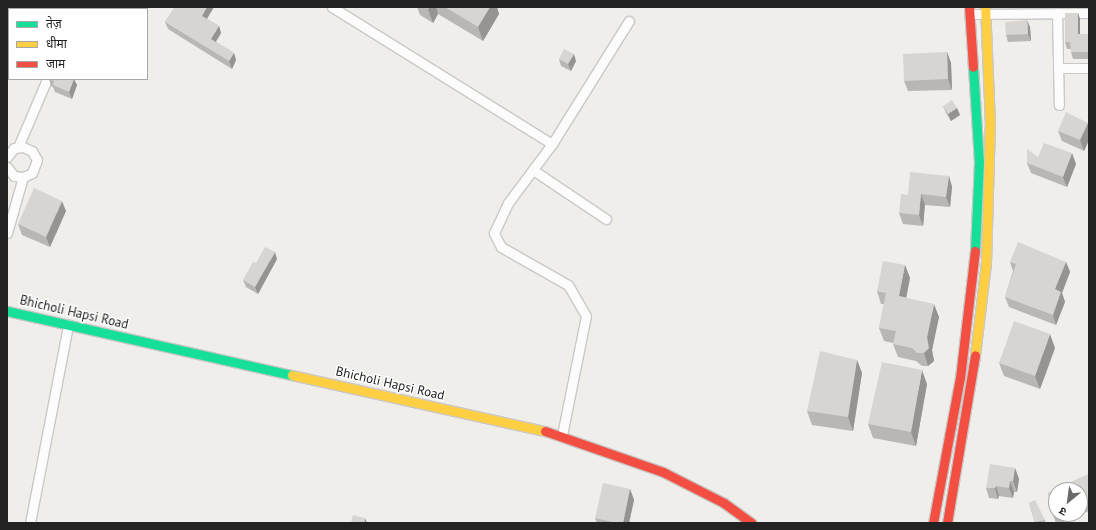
<!DOCTYPE html>
<html>
<head>
<meta charset="utf-8">
<style>
  body { margin:0 }
  #map { position:relative; width:1096px; height:530px; overflow:hidden; background:#f0eeeb; font-family:"PT Sans","Noto Sans Devanagari",sans-serif }
  div>[style] { position:absolute }
  [style*='--x'] { left:calc(var(--x)*1px); top:calc(var(--y)*1px); width:calc(var(--w)*1px); rotate:calc(var(--a)*1deg) }
  .roads { filter:drop-shadow(1px 0 #c9c8c7) drop-shadow(-1px 0 #c9c8c7) drop-shadow(0 1px #c9c8c7) drop-shadow(0 -1px #c9c8c7) }
  .street>* { height:9px; margin:-4.5px; padding:0 4.5px; transform-origin:4.5px; border-radius:4.5px; background:#fdfcfc }
  .fast>* { height:9px; margin:-4.5px; padding:0 4.5px; transform-origin:4.5px; border-radius:4.5px; background:#16e098 }
  .slow>* { height:9px; margin:-4.5px; padding:0 4.5px; transform-origin:4.5px; border-radius:4.5px; background:#ffcf43 }
  .jam>* { height:9px; margin:-4.5px; padding:0 4.5px; transform-origin:4.5px; border-radius:4.5px; background:#f24e42 }
  .wall>* { inset:0; background:#b9b6b5 }
  .shaded-wall>* { inset:0; background:#969493 }
  .building>* { inset:0; background:#d7d4d2 }
  span { translate:-50% -50%; white-space:nowrap; text-align:center; line-height:1.15; -webkit-text-stroke:3px #fff; paint-order:stroke }
  .street-label { font-size:13px; color:#222 }
  .frame { position:absolute; inset:0; border:8px solid #222; pointer-events:none }
  .legend { position:absolute; left:8px; top:8px; width:140px; height:72px; box-sizing:border-box; background:#fff; border:1px solid #a7a7a7; margin:0; padding:5px 7px; list-style:none; font-size:12px; color:#222 }
  .legend li { display:flex; align-items:center; gap:8px; height:20px }
  .legend b { width:20px; border:1px solid #a7a7a7 }
  .north { position:absolute; left:1048px; top:482px; width:40px; height:40px; box-sizing:border-box; background:#fff; border:1px solid #a7a7a7; border-radius:50%; rotate:209deg; font-size:11px; font-weight:700; line-height:16px; text-align:center; color:#222 }
  .north::after { content:''; display:block; margin:auto; width:14px; height:18px; background:#6a6968; clip-path:polygon(50% 0,100% 100%,50% 72%,0 100%) }
</style>
</head>
<body>
<div id="map">
  <div class="roads">
    <div class="street">
      <div style="--x:332;--y:7;--w:259;--a:31.9"></div>
      <div style="--x:76;--y:9;--w:2;--a:-63"></div>
      <div style="--x:1057;--y:13;--w:92;--a:88.8"></div>
      <div style="--x:970;--y:14;--w:119;--a:-0.5"></div>
      <div style="--x:1058;--y:68;--w:31;--a:0"></div>
      <div style="--x:18;--y:147;--w:74;--a:-66.9"></div>
      <div style="--x:7;--y:157;--w:11;--a:-52"></div>
      <div style="--x:14;--y:148;--w:9;--a:-6"></div>
      <div style="--x:23;--y:147;--w:10;--a:24"></div>
      <div style="--x:32;--y:151;--w:10;--a:61"></div>
      <div style="--x:37;--y:160;--w:14;--a:111"></div>
      <div style="--x:32;--y:173;--w:10;--a:156"></div>
      <div style="--x:23;--y:177;--w:9;--a:-174"></div>
      <div style="--x:14;--y:176;--w:11;--a:-128"></div>
      <div style="--x:533;--y:170;--w:88;--a:33.9"></div>
      <div style="--x:7;--y:233;--w:58;--a:-74.1"></div>
      <div style="--x:562;--y:435;--w:121;--a:-78.6"></div>
      <div style="--x:586;--y:316;--w:36;--a:-120"></div>
      <div style="--x:568;--y:285;--w:77;--a:-150.4"></div>
      <div style="--x:501;--y:247;--w:16;--a:-117"></div>
      <div style="--x:494;--y:233;--w:33;--a:-65"></div>
      <div style="--x:508;--y:203;--w:74;--a:-53.3"></div>
      <div style="--x:552;--y:144;--w:145;--a:-58"></div>
      <div style="--x:30;--y:523;--w:202;--a:-79.1"></div>
    </div>
    <div class="fast">
      <div style="--x:973;--y:67;--w:95;--a:86.4"></div>
      <div style="--x:979;--y:162;--w:89;--a:92.6"></div>
      <div style="--x:7;--y:311;--w:292;--a:12.7"></div>
    </div>
    <div class="slow">
      <div style="--x:975;--y:355;--w:93;--a:-83.2"></div>
      <div style="--x:986;--y:263;--w:139;--a:-88.4"></div>
      <div style="--x:990;--y:124;--w:117;--a:-92.4"></div>
      <div style="--x:292;--y:375;--w:259;--a:12.5"></div>
    </div>
    <div class="jam">
      <div style="--x:969;--y:7;--w:60;--a:86.2"></div>
      <div style="--x:545;--y:431;--w:125;--a:19.2"></div>
      <div style="--x:663;--y:472;--w:68;--a:26.9"></div>
      <div style="--x:724;--y:503;--w:34;--a:36"></div>
      <div style="--x:933;--y:523;--w:147;--a:-79.5"></div>
      <div style="--x:960;--y:378;--w:128;--a:-83.3"></div>
      <div style="--x:947;--y:523;--w:170;--a:-80.5"></div>
    </div>
  </div>
  <div class="wall">
    <div style="clip-path:polygon(175px 7px,214px 7px,207px 19px,219px 26px,221px 33px,216px 42px,234px 53px,236px 60px,232px 69px,168px 29px,165px 22px)"></div>
    <div style="clip-path:polygon(417px 7px,497px 7px,499px 14px,483px 41px,438px 14px,433px 23px,420px 15px)"></div>
    <div style="clip-path:polygon(1078px 13px,1080px 19px,1080px 34px,1089px 34px,1089px 59px,1073px 59px,1071px 52px,1071px 49px,1067px 49px,1065px 42px)"></div>
    <div style="clip-path:polygon(1030px 27px,1031px 41px,1008px 42px,1006px 35px)"></div>
    <div style="clip-path:polygon(947px 52px,951px 63px,952px 90px,908px 91px,904px 81px)"></div>
    <div style="clip-path:polygon(9px 53px,9px 68px,7px 67px,7px 58px)"></div>
    <div style="clip-path:polygon(559px 59px,576px 61px,571px 71px,561px 66px)"></div>
    <div style="clip-path:polygon(49px 79px,74px 79px,77px 85px,72px 99px,55px 92px,53px 87px,51px 86px)"></div>
    <div style="clip-path:polygon(943px 106px,957px 108px,960px 115px,951px 121px,946px 113px)"></div>
    <div style="clip-path:polygon(1088px 123px,1089px 125px,1089px 140px,1084px 151px,1062px 141px,1058px 131px)"></div>
    <div style="clip-path:polygon(1038px 157px,1076px 164px,1067px 187px,1031px 173px,1027px 163px)"></div>
    <div style="clip-path:polygon(949px 176px,952px 187px,950px 207px,925px 205px,923px 226px,903px 224px,899px 213px,908px 195px)"></div>
    <div style="clip-path:polygon(66px 211px,50px 247px,22px 235px,18px 224px)"></div>
    <div style="clip-path:polygon(277px 259px,258px 294px,246px 287px,243px 280px,256px 263px)"></div>
    <div style="clip-path:polygon(1010px 262px,1066px 262px,1070px 272px,1062px 293px,1065px 302px,1056px 325px,1009px 307px,1005px 297px,1013px 271px)"></div>
    <div style="clip-path:polygon(905px 265px,910px 278px,906px 298px,939px 317px,932px 350px,934px 361px,928px 366px,922px 366px,916px 361px,898px 357px,893px 344px,893px 343px,884px 341px,879px 328px,884px 304px,881px 304px,877px 291px)"></div>
    <div style="clip-path:polygon(1055px 348px,1040px 389px,1004px 376px,999px 363px)"></div>
    <div style="clip-path:polygon(857px 360px,862px 373px,853px 431px,812px 425px,807px 411px)"></div>
    <div style="clip-path:polygon(927px 384px,916px 446px,873px 438px,868px 424px)"></div>
    <div style="clip-path:polygon(1015px 468px,1019px 479px,1017px 492px,1014px 492px,1013px 498px,999px 496px,998px 499px,989px 498px,986px 488px)"></div>
    <div style="clip-path:polygon(evenodd,1089px 474px,1089px 511px,1061px 523px,1056px 523px,1053px 515px,1048px 493px,1089px 474px,1056px 490px,1080px 490px,1080px 514px,1056px 514px,1056px 490px)"></div>
    <div style="clip-path:polygon(630px 489px,634px 500px,629px 523px,597px 523px,595px 518px)"></div>
    <div style="clip-path:polygon(1029px 503px,1045px 520px,1046px 523px,1035px 523px)"></div>
  </div>
  <div class="shaded-wall">
    <div style="clip-path:polygon(207px 7px,214px 7px,204px 23px,202px 16px)"></div>
    <div style="clip-path:polygon(429px 7px,436px 7px,438px 14px,433px 23px,428px 9px)"></div>
    <div style="clip-path:polygon(490px 7px,497px 7px,499px 14px,483px 41px,478px 27px)"></div>
    <div style="clip-path:polygon(1078px 13px,1080px 19px,1080px 41px,1078px 34px)"></div>
    <div style="clip-path:polygon(1027px 20px,1030px 27px,1031px 41px,1028px 34px)"></div>
    <div style="clip-path:polygon(219px 26px,221px 33px,213px 46px,211px 39px)"></div>
    <div style="clip-path:polygon(947px 52px,951px 63px,952px 90px,948px 79px)"></div>
    <div style="clip-path:polygon(234px 53px,236px 60px,232px 69px,229px 61px)"></div>
    <div style="clip-path:polygon(574px 54px,576px 61px,571px 71px,568px 64px)"></div>
    <div style="clip-path:polygon(74px 79px,77px 85px,72px 99px,69px 92px)"></div>
    <div style="clip-path:polygon(957px 108px,960px 115px,951px 121px,948px 114px)"></div>
    <div style="clip-path:polygon(1088px 123px,1089px 125px,1089px 140px,1084px 151px,1080px 140px)"></div>
    <div style="clip-path:polygon(1072px 153px,1076px 164px,1067px 187px,1063px 177px)"></div>
    <div style="clip-path:polygon(949px 176px,952px 187px,950px 207px,946px 197px)"></div>
    <div style="clip-path:polygon(921px 194px,925px 205px,923px 226px,919px 215px)"></div>
    <div style="clip-path:polygon(62px 201px,66px 211px,50px 247px,46px 237px)"></div>
    <div style="clip-path:polygon(275px 252px,277px 259px,258px 294px,255px 287px)"></div>
    <div style="clip-path:polygon(1066px 262px,1070px 272px,1062px 293px,1065px 302px,1056px 325px,1053px 315px,1055px 289px)"></div>
    <div style="clip-path:polygon(905px 265px,910px 278px,904px 309px,899px 296px)"></div>
    <div style="clip-path:polygon(934px 304px,939px 317px,932px 350px,934px 361px,928px 366px,924px 353px)"></div>
    <div style="clip-path:polygon(1050px 334px,1055px 348px,1040px 389px,1035px 376px)"></div>
    <div style="clip-path:polygon(857px 360px,862px 373px,853px 431px,848px 417px)"></div>
    <div style="clip-path:polygon(922px 370px,927px 384px,916px 446px,911px 432px)"></div>
    <div style="clip-path:polygon(1015px 468px,1019px 479px,1017px 492px,1013px 481px)"></div>
    <div style="clip-path:polygon(1010px 481px,1014px 492px,1013px 498px,1009px 488px)"></div>
    <div style="clip-path:polygon(996px 486px,999px 496px,998px 499px,995px 488px)"></div>
    <div style="clip-path:polygon(630px 489px,634px 500px,629px 523px,623px 523px)"></div>
    <div style="clip-path:polygon(365px 518px,367px 523px,364px 523px)"></div>
  </div>
  <div class="building">
    <div style="clip-path:polygon(175px 7px,207px 7px,202px 16px,219px 26px,211px 39px,234px 53px,229px 61px,165px 22px)"></div>
    <div style="clip-path:polygon(424px 7px,429px 7px,428px 9px)"></div>
    <div style="clip-path:polygon(445px 7px,490px 7px,478px 27px)"></div>
    <div style="clip-path:polygon(1065px 13px,1078px 13px,1078px 34px,1089px 34px,1089px 52px,1071px 52px,1070px 42px,1065px 42px)"></div>
    <div style="clip-path:polygon(1027px 20px,1028px 34px,1006px 35px,1005px 22px)"></div>
    <div style="clip-path:polygon(564px 49px,574px 54px,568px 64px,559px 59px)"></div>
    <div style="clip-path:polygon(947px 52px,948px 79px,904px 81px,903px 54px)"></div>
    <div style="clip-path:polygon(9px 53px,9px 65px,7px 64px,7px 58px)"></div>
    <div style="clip-path:polygon(49px 79px,74px 79px,69px 92px,53px 85px,54px 81px)"></div>
    <div style="clip-path:polygon(952px 100px,957px 108px,948px 114px,943px 106px)"></div>
    <div style="clip-path:polygon(1066px 112px,1088px 123px,1080px 140px,1058px 131px)"></div>
    <div style="clip-path:polygon(1044px 143px,1072px 153px,1063px 177px,1027px 163px,1027px 149px,1038px 157px)"></div>
    <div style="clip-path:polygon(910px 172px,949px 176px,946px 197px,921px 194px,919px 215px,899px 213px,901px 194px,908px 195px)"></div>
    <div style="clip-path:polygon(34px 188px,62px 201px,46px 237px,18px 224px)"></div>
    <div style="clip-path:polygon(1018px 242px,1066px 262px,1055px 289px,1061px 292px,1053px 315px,1005px 297px,1016px 264px,1010px 262px)"></div>
    <div style="clip-path:polygon(265px 247px,275px 252px,255px 287px,243px 280px,253px 262px,256px 263px)"></div>
    <div style="clip-path:polygon(883px 261px,905px 265px,899px 296px,934px 304px,927px 337px,929px 348px,924px 353px,917px 353px,912px 348px,893px 344px,896px 331px,879px 328px,886px 293px,877px 291px)"></div>
    <div style="clip-path:polygon(1014px 321px,1050px 334px,1035px 376px,999px 363px)"></div>
    <div style="clip-path:polygon(820px 351px,857px 360px,848px 417px,807px 411px)"></div>
    <div style="clip-path:polygon(882px 362px,922px 370px,911px 432px,868px 424px)"></div>
    <div style="clip-path:polygon(990px 464px,1015px 468px,1013px 481px,1010px 481px,1009px 488px,996px 486px,995px 488px,986px 488px)"></div>
    <div style="clip-path:polygon(1089px 474px,1089px 499px,1080px 503px,1080px 490px,1056px 490px,1056px 513px,1053px 515px,1048px 493px)"></div>
    <div style="clip-path:polygon(603px 483px,630px 489px,623px 523px,617px 523px,595px 518px)"></div>
    <div style="clip-path:polygon(1035px 500px,1045px 520px,1035px 522px,1029px 503px)"></div>
    <div style="clip-path:polygon(353px 515px,365px 518px,364px 523px,351px 523px)"></div>
  </div>
  <div class="street-label">
    <span style="left:74px;top:313px;rotate:13deg">Bhicholi Hapsi Road</span>
    <span style="left:390px;top:384px;rotate:13deg">Bhicholi Hapsi Road</span>
  </div>
  <div class="frame"></div>
  <ul class="legend">
  <li><b style="height:5px;background:#16e098"></b>तेज़</li>
  <li><b style="height:5px;background:#ffcf43"></b>धीमा</li>
  <li><b style="height:5px;background:#f24e42"></b>जाम</li>
  </ul>
  <div class="north">उ</div>
</div>
</body>
</html>
